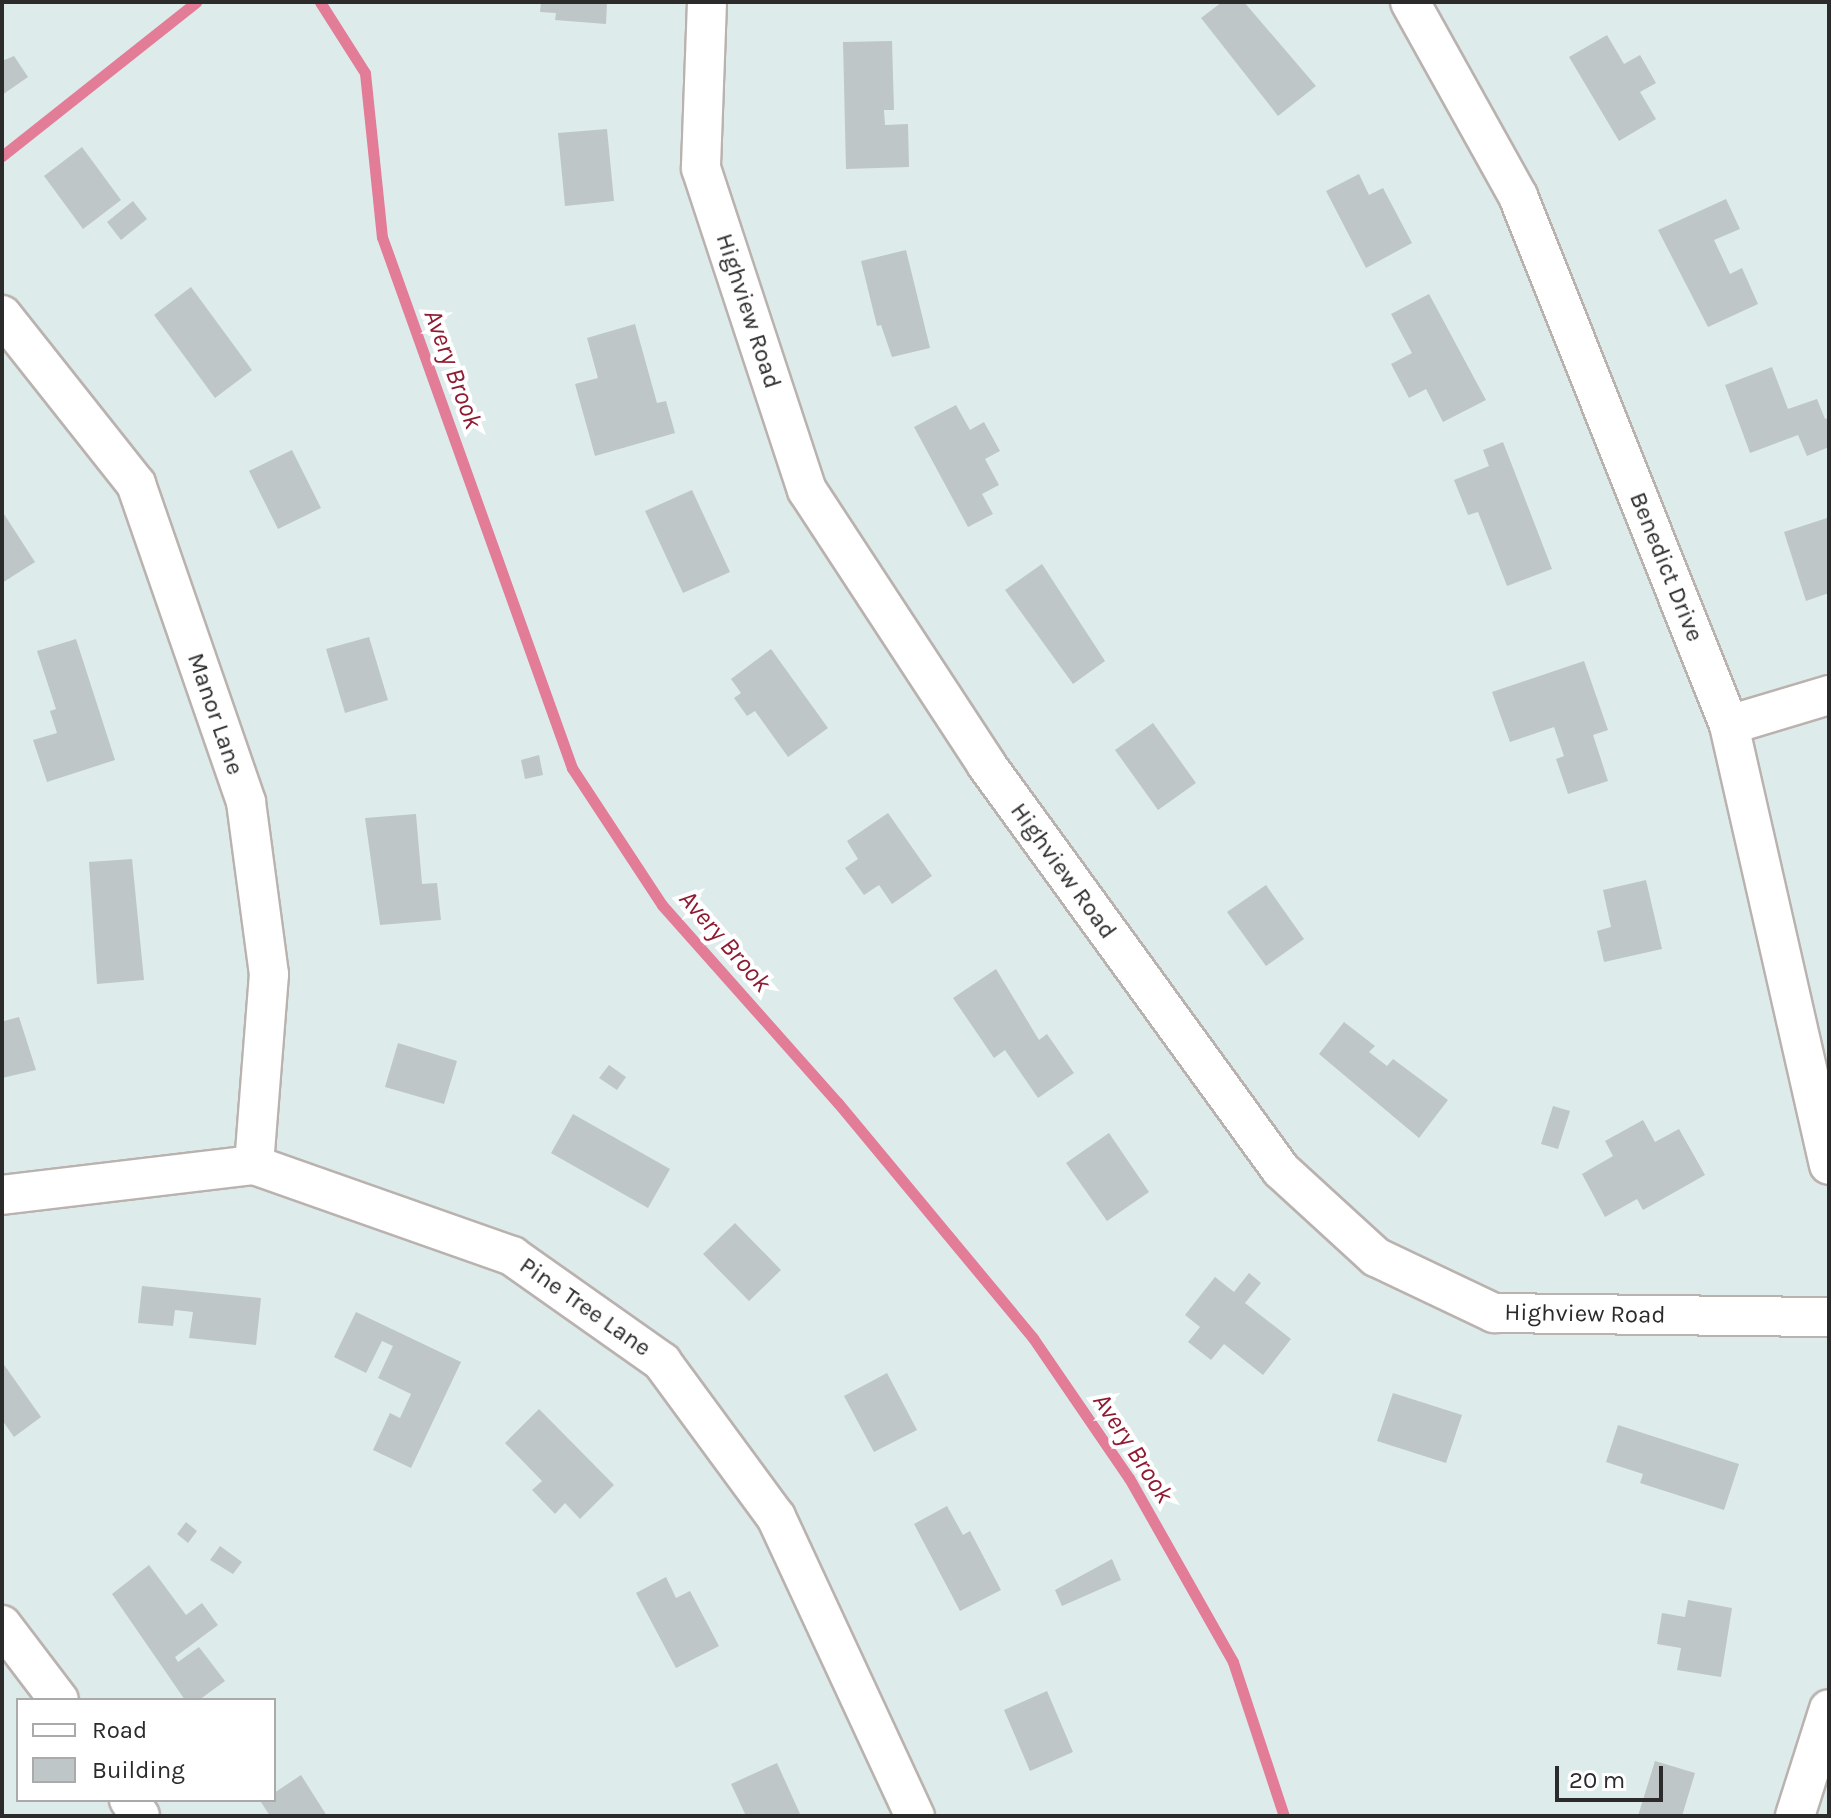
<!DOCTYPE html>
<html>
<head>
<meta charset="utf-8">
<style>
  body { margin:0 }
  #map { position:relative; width:1831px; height:1818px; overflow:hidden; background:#deebeb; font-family:Karla,sans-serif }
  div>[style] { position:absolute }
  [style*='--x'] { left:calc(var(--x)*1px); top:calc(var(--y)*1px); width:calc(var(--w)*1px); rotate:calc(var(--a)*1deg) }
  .stream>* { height:11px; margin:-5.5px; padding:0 5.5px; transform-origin:5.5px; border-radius:5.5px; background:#e27c97 }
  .building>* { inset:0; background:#bec6c7 }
  .roads { filter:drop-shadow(2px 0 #bab2af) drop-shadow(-2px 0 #bab2af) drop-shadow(0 2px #bab2af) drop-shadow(0 -2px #bab2af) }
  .minor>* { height:38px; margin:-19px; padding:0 19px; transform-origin:19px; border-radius:19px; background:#fff }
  span { translate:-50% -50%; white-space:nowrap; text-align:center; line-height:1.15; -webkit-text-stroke:8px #fff; paint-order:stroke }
  .street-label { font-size:24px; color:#2b2b2b }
  .water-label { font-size:26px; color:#8e1b31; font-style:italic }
  .frame { position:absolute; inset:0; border:4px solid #2b2b2b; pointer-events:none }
  .legend { position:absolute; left:16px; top:1698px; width:260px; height:104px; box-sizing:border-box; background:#fff; border:2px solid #aaa; margin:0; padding:10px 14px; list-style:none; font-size:24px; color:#2b2b2b }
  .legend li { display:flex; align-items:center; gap:16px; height:40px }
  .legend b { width:40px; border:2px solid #aaa }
  .scale { position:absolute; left:1555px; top:1766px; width:108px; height:36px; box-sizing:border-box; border:4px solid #2b2b2b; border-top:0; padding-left:10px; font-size:24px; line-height:28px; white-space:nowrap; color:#2b2b2b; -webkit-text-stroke:6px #fff; paint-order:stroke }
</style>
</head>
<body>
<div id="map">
  <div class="stream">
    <div style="--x:320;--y:2;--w:84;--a:57.6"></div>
    <div style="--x:365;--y:73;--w:165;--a:84.1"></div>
    <div style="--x:382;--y:237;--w:564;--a:70.31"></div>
    <div style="--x:572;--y:768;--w:164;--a:56.7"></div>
    <div style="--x:662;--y:905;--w:265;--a:48.4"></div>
    <div style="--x:838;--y:1103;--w:305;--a:50.3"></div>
    <div style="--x:1033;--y:1338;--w:170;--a:55.6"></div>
    <div style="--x:1129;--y:1478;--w:211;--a:60.5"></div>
    <div style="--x:1233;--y:1662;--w:162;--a:71.7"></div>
    <div style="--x:2;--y:156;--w:248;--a:-38.4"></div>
  </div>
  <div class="building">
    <div style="clip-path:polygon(541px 2px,607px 2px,606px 24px,555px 20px,556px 13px,540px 12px)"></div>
    <div style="clip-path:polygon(1222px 2px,1244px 2px,1316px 86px,1278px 116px,1201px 18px)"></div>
    <div style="clip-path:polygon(1607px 35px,1624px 64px,1640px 55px,1656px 83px,1640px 92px,1656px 119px,1619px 141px,1569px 57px)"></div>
    <div style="clip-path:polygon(892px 41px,894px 110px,884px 110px,885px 125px,908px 124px,909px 167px,846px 169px,843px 42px)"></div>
    <div style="clip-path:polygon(14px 56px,28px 77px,2px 95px,2px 61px)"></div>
    <div style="clip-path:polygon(607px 129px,614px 201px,565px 206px,558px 133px)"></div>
    <div style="clip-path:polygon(82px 147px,121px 200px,83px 229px,44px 176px)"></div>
    <div style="clip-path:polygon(1359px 174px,1369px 195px,1383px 188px,1412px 243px,1366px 268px,1326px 191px)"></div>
    <div style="clip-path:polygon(1726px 199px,1740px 229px,1714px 240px,1730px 274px,1742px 268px,1758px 304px,1708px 327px,1658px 230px)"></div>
    <div style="clip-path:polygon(133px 201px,147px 219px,121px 240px,107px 222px)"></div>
    <div style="clip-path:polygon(906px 250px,930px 348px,892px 357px,881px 325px,877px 326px,861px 261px)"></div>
    <div style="clip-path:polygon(191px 287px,252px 370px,215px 398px,154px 315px)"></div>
    <div style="clip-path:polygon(1429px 294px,1486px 400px,1443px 422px,1426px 389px,1409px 398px,1391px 364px,1412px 353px,1391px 314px)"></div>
    <div style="clip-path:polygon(635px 324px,657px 403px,666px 401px,675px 433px,595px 456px,575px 384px,598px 378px,587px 338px)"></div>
    <div style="clip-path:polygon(1772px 367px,1788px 409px,1817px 399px,1825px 419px,1829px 418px,1829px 447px,1807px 456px,1798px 435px,1750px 453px,1725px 385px)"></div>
    <div style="clip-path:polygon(956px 405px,970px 430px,984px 422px,1000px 451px,985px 459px,999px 485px,982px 494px,993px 514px,968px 527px,914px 427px)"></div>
    <div style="clip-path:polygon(1503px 442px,1552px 569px,1507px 586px,1478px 512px,1468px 515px,1454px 480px,1489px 466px,1483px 450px)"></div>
    <div style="clip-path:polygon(292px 450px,321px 508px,278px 529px,249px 471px)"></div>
    <div style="clip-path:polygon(692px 490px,730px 572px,683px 593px,645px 511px)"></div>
    <div style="clip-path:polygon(2px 511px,35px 562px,2px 583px)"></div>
    <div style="clip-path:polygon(1827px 518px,1829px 593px,1806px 601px,1784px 532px)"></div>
    <div style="clip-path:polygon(1042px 564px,1105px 661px,1073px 684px,1005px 590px)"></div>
    <div style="clip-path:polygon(369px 637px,388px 700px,345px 713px,326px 649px)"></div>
    <div style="clip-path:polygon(76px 639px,115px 760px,47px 782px,33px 740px,57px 733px,50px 711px,56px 709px,37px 651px)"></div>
    <div style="clip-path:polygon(771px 649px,828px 728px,788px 757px,755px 711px,747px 716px,734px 698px,741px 693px,731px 679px)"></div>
    <div style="clip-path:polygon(1584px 661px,1608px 730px,1593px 735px,1608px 781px,1568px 794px,1556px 759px,1564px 756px,1554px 727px,1510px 742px,1492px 692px)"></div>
    <div style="clip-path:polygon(1153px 723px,1196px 783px,1158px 810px,1115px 750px)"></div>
    <div style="clip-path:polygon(539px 755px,543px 775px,525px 779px,521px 760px)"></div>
    <div style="clip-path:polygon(888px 813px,932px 876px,892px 904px,879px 885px,864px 895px,845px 868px,858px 859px,847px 841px)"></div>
    <div style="clip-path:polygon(416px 814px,422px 884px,437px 883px,441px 920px,380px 925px,365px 818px)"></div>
    <div style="clip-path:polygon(132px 859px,144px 980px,97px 984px,89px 862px)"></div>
    <div style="clip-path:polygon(1646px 880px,1662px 949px,1604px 962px,1597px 931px,1611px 927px,1603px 890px)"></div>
    <div style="clip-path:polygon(1266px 885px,1304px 939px,1266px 966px,1227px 912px)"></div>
    <div style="clip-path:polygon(996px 969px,1039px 1040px,1047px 1034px,1074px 1073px,1038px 1098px,1005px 1050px,994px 1058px,953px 998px)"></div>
    <div style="clip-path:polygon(19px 1017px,36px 1070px,2px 1078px,4px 1021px)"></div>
    <div style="clip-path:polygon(1344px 1022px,1375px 1046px,1369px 1052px,1387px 1066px,1393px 1059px,1448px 1100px,1419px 1138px,1319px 1054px)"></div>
    <div style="clip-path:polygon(398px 1043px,457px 1061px,444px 1104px,385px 1087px)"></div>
    <div style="clip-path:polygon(609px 1065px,626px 1077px,617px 1090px,599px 1078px)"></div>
    <div style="clip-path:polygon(1553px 1106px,1570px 1111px,1558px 1149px,1541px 1144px)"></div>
    <div style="clip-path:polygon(573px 1114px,670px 1169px,648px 1208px,551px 1153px)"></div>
    <div style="clip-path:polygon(1643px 1120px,1655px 1142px,1679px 1129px,1705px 1175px,1643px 1210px,1637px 1199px,1605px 1217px,1582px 1174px,1613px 1156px,1605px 1141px)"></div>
    <div style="clip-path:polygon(1109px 1133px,1149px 1192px,1107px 1221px,1066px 1163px)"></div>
    <div style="clip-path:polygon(735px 1223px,781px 1270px,749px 1301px,703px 1254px)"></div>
    <div style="clip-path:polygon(1249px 1273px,1261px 1283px,1245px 1303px,1291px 1339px,1263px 1375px,1224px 1344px,1211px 1360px,1188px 1342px,1200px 1327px,1185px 1315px,1215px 1277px,1234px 1292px)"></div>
    <div style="clip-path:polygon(142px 1286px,261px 1298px,256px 1345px,189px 1338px,193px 1312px,175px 1310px,173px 1326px,138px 1323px)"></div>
    <div style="clip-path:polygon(356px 1312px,461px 1362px,411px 1468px,373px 1450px,390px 1413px,400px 1418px,411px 1394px,378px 1378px,393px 1346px,382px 1341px,366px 1373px,334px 1357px)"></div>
    <div style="clip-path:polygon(2px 1362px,41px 1417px,14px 1437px,2px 1420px)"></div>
    <div style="clip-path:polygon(887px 1373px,917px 1430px,874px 1452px,844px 1396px)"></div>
    <div style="clip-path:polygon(1393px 1393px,1462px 1415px,1446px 1463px,1377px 1441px)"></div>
    <div style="clip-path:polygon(539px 1409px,614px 1485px,580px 1519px,565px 1503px,555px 1514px,532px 1490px,542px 1481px,505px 1443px)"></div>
    <div style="clip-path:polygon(1618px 1425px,1739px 1464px,1724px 1510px,1640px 1483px,1643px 1474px,1606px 1462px)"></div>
    <div style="clip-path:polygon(947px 1506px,963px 1535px,970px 1531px,1001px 1590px,960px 1611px,914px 1524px)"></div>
    <div style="clip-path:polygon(186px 1522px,197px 1531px,188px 1543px,177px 1534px)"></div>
    <div style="clip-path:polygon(220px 1546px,242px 1562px,233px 1574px,210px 1560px)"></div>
    <div style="clip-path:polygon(1112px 1559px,1121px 1580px,1062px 1606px,1055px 1590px)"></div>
    <div style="clip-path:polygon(149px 1565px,186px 1615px,202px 1603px,218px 1625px,175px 1657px,178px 1662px,199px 1647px,225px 1681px,199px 1700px,185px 1700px,112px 1594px)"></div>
    <div style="clip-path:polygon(666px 1577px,676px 1598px,690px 1591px,719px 1646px,676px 1668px,636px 1593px)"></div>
    <div style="clip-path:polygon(1688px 1600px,1732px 1608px,1721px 1677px,1677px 1670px,1681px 1648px,1657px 1644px,1662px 1613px,1685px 1617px)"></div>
    <div style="clip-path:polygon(1047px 1691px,1073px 1752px,1030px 1771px,1004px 1710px)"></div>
    <div style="clip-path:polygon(1655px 1761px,1695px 1773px,1682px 1816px,1638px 1816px)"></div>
    <div style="clip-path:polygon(777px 1763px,801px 1816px,746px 1816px,731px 1784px)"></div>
    <div style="clip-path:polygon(301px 1775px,327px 1816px,270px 1816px,261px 1802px,274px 1800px,274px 1793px)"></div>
  </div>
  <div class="roads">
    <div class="minor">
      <div style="--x:707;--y:2;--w:166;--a:92.1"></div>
      <div style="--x:701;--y:168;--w:339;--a:71.8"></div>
      <div style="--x:807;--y:490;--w:327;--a:56.8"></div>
      <div style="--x:986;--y:764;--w:502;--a:54"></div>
      <div style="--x:1281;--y:1170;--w:129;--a:42.5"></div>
      <div style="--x:1376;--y:1257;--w:131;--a:25.4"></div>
      <div style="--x:1494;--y:1313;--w:335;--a:0.7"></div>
      <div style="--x:1410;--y:2;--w:222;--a:60.9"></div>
      <div style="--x:1518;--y:196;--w:570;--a:68.25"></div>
      <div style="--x:1729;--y:725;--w:451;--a:77.2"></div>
      <div style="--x:2;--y:315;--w:216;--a:51.6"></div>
      <div style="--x:136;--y:484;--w:336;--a:70.9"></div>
      <div style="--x:246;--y:802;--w:174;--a:82.4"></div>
      <div style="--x:269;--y:974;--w:192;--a:94.5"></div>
      <div style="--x:1729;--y:725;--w:104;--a:-16.7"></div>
      <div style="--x:2;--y:1195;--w:254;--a:-6.8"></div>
      <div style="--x:254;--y:1165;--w:274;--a:19.4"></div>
      <div style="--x:512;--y:1256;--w:184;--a:35.2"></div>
      <div style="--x:662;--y:1362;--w:192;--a:53.7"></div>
      <div style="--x:776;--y:1517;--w:330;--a:65.1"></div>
      <div style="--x:2;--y:1625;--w:94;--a:52.8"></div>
      <div style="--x:129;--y:1800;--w:19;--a:55"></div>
      <div style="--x:1795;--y:1816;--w:112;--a:-72.4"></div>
    </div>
  </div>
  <div class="street-label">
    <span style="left:748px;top:311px;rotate:72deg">Highview Road</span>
    <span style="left:1666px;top:567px;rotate:68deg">Benedict Drive</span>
    <span style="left:215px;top:714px;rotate:71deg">Manor Lane</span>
    <span style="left:1063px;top:871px;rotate:54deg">Highview Road</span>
    <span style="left:585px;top:1307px;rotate:35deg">Pine Tree Lane</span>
    <span style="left:1585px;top:1314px;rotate:1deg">Highview Road</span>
  </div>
  <div class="water-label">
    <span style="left:453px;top:369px;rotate:70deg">Avery Brook</span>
    <span style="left:725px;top:941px;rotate:49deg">Avery Brook</span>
    <span style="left:1133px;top:1448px;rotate:57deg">Avery Brook</span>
  </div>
  <div class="frame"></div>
  <ul class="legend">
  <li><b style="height:10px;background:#fff"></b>Road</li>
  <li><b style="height:22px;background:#bec6c7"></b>Building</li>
  </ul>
  <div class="scale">20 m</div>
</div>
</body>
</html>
